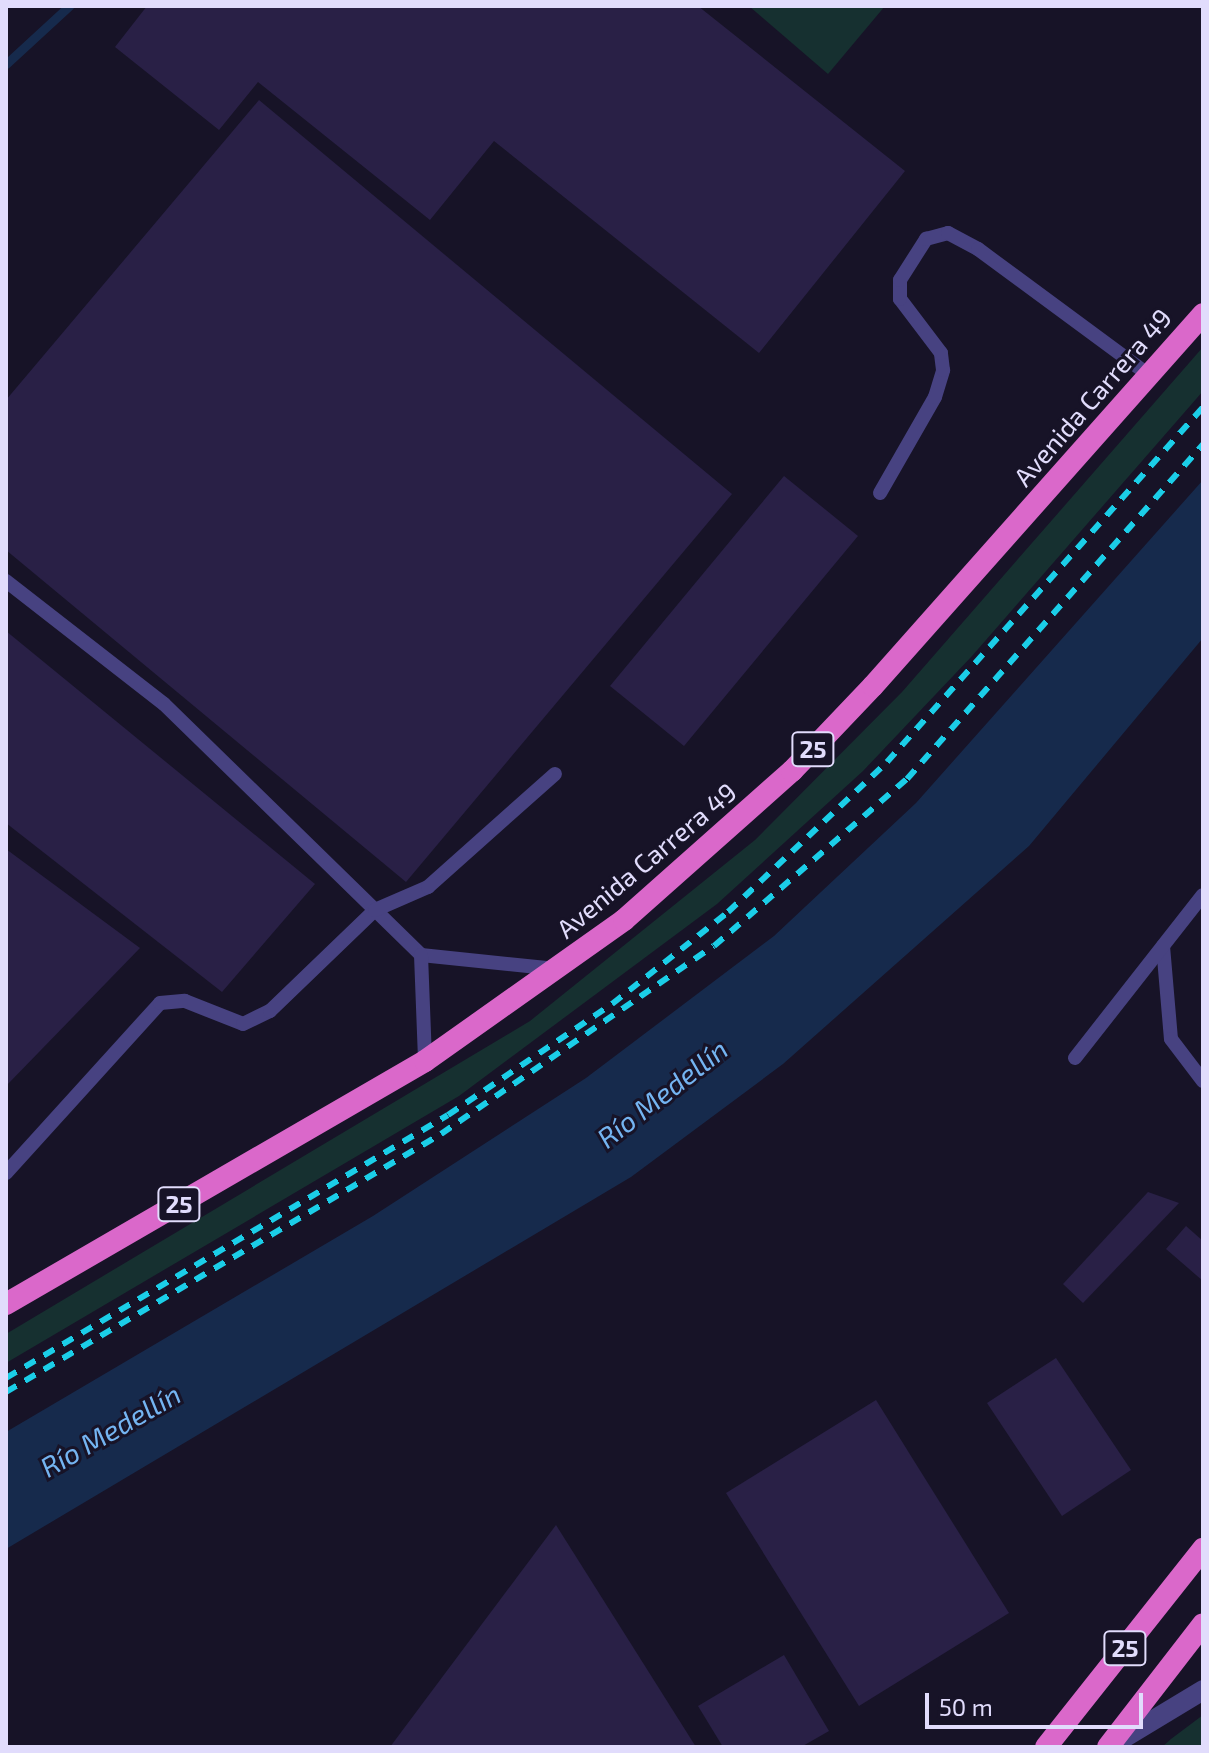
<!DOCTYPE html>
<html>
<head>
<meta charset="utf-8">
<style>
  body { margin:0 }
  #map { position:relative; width:1209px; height:1753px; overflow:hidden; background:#171327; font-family:"Exo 2",sans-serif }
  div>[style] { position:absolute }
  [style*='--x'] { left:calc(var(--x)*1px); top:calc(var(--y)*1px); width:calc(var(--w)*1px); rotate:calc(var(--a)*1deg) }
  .green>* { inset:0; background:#163030 }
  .water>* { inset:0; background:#162a4c }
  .stream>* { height:9px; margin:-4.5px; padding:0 4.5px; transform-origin:4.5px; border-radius:4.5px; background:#162a4c }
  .building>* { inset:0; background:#292046 }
  .service>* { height:14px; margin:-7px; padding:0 7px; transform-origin:7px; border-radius:7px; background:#474281 }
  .tertiary>* { height:20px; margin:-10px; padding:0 10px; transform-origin:10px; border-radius:10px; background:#474281 }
  .trunk>* { height:22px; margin:-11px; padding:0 11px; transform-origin:11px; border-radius:11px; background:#da68ca }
  .rail>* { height:6px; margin-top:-3px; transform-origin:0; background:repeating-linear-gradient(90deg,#1bcee8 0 12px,transparent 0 22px) }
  span { translate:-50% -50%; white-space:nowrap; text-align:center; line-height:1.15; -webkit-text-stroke:6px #171327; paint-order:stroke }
  .shield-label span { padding:2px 6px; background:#171327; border:2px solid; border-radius:6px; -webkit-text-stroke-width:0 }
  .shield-label { font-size:24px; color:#e1dcfc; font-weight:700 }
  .street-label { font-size:26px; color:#e1dcfc }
  .water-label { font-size:28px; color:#74b4f1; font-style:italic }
  .frame { position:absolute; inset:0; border:8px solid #e1dcfc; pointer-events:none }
  .scale { position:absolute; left:925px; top:1693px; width:218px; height:36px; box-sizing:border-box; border:4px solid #e1dcfc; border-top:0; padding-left:10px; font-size:24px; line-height:28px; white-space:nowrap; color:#e1dcfc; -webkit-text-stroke:6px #171327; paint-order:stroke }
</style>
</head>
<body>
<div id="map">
  <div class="green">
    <div style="clip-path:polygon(749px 6px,885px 6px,828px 74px)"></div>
    <div style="clip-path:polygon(1203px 347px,1203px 391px,1190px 406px,972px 656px,863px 771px,717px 904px,459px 1096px,6px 1363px,6px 1334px,530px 1021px,755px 840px,902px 692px)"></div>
    <div style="clip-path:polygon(1203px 1715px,1203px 1747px,1162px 1747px,1171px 1739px)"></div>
  </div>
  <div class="water">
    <div style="clip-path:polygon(1203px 480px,1203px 638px,1029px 846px,783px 1064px,631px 1177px,6px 1549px,6px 1432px,373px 1216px,586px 1078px,774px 936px,916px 803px)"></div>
  </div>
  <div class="stream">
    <div style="--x:6;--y:64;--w:86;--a:-42.6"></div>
  </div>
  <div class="building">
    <div style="clip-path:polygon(147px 6px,698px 6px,905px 171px,759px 353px,494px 141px,430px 220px,258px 82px,219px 130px,115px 47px)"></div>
    <div style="clip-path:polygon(259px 100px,732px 494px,406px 882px,6px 550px,6px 400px)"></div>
    <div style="clip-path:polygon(784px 476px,858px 536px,684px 746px,610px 686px)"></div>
    <div style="clip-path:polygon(6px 631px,315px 884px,222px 992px,6px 823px)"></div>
    <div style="clip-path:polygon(6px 849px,140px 948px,6px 1086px)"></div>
    <div style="clip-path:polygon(1148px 1192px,1179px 1203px,1083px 1303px,1063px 1284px)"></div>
    <div style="clip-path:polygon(1186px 1226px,1203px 1241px,1203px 1281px,1166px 1249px)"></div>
    <div style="clip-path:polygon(1056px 1358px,1131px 1470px,1062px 1516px,987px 1403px)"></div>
    <div style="clip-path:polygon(876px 1400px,1009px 1613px,859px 1706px,726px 1493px)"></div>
    <div style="clip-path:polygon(556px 1525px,696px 1747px,390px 1747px)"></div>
    <div style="clip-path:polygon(784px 1655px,829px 1731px,801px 1747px,723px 1747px,698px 1706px)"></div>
  </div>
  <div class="service">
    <div style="--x:880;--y:493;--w:111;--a:-60.2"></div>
    <div style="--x:935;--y:397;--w:28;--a:-73"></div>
    <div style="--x:943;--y:370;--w:17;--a:-97"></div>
    <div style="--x:941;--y:353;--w:68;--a:-127.2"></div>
    <div style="--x:900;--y:299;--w:19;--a:-90"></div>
    <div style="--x:900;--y:280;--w:49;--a:-57.6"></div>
    <div style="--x:926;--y:239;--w:23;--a:-15"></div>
    <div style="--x:948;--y:233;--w:34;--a:28"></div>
    <div style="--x:978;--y:249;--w:212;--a:36.4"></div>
    <div style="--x:6;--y:581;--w:200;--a:37.9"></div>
    <div style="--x:164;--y:704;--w:359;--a:44.3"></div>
    <div style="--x:421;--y:955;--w:136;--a:5.9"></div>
    <div style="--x:1163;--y:946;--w:93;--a:85.1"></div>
    <div style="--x:1171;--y:1039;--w:53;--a:52.7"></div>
    <div style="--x:421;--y:955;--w:106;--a:87.8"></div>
    <div style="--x:1075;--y:1058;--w:207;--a:-51.9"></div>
    <div style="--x:6;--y:1173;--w:229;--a:-47.8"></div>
    <div style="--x:160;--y:1003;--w:25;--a:-5"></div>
    <div style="--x:185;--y:1001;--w:62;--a:21.6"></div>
    <div style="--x:243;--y:1024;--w:30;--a:-26"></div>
    <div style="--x:270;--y:1011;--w:146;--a:-43.9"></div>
    <div style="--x:375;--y:910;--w:58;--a:-23.5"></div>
    <div style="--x:428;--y:887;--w:170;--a:-41.7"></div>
  </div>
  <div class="tertiary">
    <div style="--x:1112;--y:1745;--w:106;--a:-31.1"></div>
  </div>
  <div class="trunk">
    <div style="--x:6;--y:1304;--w:484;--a:-30.1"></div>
    <div style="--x:425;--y:1061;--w:244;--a:-35.3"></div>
    <div style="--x:624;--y:920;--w:225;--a:-41.6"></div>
    <div style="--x:792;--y:771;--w:117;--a:-46.4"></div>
    <div style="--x:873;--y:686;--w:497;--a:-48.4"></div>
    <div style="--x:1046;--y:1747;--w:253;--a:-51.6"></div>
    <div style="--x:1108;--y:1747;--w:155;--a:-52.3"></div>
  </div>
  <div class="rail">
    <div style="--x:6;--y:1378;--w:514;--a:-30.75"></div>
    <div style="--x:448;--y:1115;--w:198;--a:-34.1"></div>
    <div style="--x:612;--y:1004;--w:148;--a:-38.4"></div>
    <div style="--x:728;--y:912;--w:219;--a:-43.3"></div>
    <div style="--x:887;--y:762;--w:475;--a:-48.3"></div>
    <div style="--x:6;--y:1392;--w:506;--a:-30.67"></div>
    <div style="--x:441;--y:1134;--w:331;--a:-34.6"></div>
    <div style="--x:714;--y:946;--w:255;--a:-40.9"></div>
    <div style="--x:907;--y:779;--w:447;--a:-48.5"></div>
  </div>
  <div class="shield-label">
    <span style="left:813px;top:749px">25</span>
    <span style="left:179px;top:1204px">25</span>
    <span style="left:1125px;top:1648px">25</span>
  </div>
  <div class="street-label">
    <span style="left:1092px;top:397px;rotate:-49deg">Avenida Carrera 49</span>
    <span style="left:646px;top:860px;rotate:-40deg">Avenida Carrera 49</span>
  </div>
  <div class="water-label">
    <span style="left:662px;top:1093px;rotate:-38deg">Río Medellín</span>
    <span style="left:110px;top:1430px;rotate:-30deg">Río Medellín</span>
  </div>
  <div class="frame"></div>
  <div class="scale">50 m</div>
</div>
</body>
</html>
